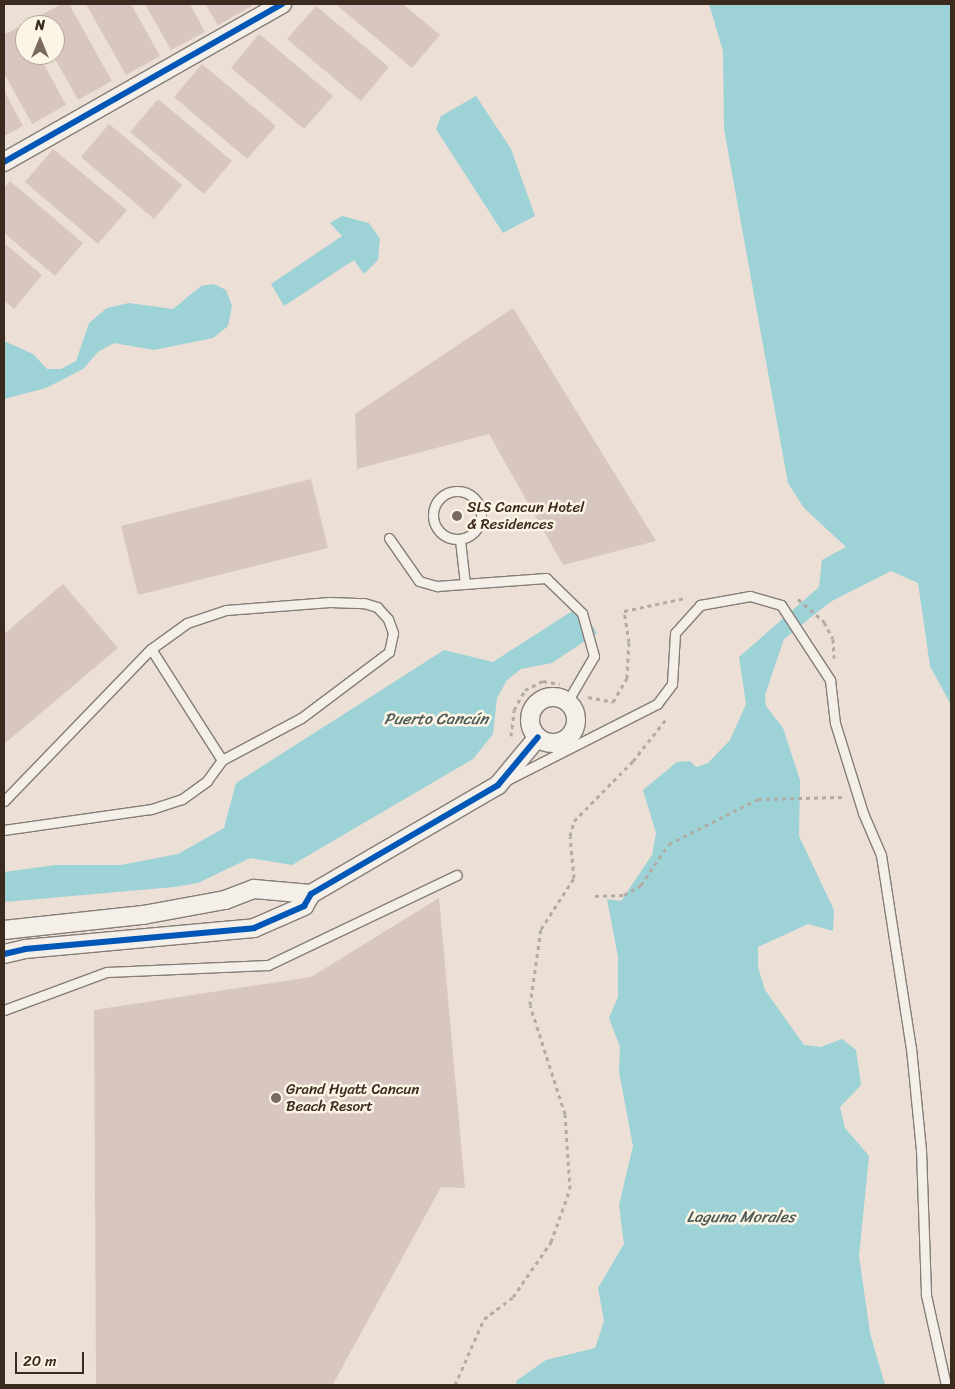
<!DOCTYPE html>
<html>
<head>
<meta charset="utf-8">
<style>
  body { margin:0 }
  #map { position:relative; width:955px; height:1389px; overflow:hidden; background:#ebdfd6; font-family:Sriracha,sans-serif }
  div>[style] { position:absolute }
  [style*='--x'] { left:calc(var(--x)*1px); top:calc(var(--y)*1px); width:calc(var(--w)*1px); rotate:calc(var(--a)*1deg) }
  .water>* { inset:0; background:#9dd2d7 }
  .building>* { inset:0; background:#d8c7c0 }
  .path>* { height:3px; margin-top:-1.5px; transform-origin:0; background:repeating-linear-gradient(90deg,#b1aca6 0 4px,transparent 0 8px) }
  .roads { filter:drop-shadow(1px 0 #857d76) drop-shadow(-1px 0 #857d76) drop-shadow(0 1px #857d76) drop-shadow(0 -1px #857d76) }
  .service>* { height:9px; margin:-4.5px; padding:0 4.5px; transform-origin:4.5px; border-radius:4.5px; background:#f4efe9 }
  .service>.ring { margin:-4.5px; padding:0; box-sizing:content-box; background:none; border:9px solid #f4efe9; border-radius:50% }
  .minor>* { height:18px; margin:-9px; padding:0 9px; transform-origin:9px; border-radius:9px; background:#f4efe9 }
  .minor>.ring { margin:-9px; padding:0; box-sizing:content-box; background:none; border:18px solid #f4efe9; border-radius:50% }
  .cycleway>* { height:6px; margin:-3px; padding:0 3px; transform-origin:3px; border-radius:3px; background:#0057b8 }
  .dots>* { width:14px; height:14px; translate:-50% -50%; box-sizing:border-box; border:2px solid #fcf5e5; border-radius:50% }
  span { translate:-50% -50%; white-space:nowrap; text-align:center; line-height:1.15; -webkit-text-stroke:5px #fcf5e5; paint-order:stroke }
  .poi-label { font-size:15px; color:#3b2a1e }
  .left { translate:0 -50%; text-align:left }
  .water-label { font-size:16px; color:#4e5b56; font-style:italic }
  .frame { position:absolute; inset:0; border:5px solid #3b2a1e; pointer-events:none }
  .north { position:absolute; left:15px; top:15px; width:50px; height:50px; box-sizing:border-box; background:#fcf5e5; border:1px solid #afa495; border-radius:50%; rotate:0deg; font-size:14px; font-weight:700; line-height:20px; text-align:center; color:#3b2a1e }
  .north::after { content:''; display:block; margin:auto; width:18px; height:22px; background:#79695e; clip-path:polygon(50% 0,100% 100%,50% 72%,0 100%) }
  .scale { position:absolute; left:15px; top:1352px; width:69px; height:22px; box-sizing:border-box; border:2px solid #3b2a1e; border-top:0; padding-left:6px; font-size:15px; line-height:18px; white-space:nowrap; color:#3b2a1e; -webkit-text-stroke:4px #fcf5e5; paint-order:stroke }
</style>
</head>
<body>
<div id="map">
  <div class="water">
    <div style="clip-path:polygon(709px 4px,951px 4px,951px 705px,930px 666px,918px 583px,891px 571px,830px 602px,784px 639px,765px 695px,766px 706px,783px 728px,800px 780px,799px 836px,834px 910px,833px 931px,808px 924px,758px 947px,758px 967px,765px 990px,804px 1045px,821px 1047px,842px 1039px,856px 1050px,861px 1085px,840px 1107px,845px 1128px,869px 1156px,859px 1256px,870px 1333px,885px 1385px,517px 1385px,516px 1381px,546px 1360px,595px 1348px,604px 1321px,598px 1288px,624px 1244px,619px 1205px,633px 1146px,619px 1072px,620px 1047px,609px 1018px,618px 997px,618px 957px,607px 899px,621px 901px,652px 855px,656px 833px,643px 790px,677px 762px,690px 761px,696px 767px,708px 763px,730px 740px,746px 704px,739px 657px,819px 587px,822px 560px,846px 547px,804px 508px,788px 483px,724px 129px,723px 51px)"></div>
    <div style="clip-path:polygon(476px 96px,511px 149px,535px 216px,503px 233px,436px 129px,441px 116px)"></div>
    <div style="clip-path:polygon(342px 216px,369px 223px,380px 239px,378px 260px,364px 274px,354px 260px,284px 306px,271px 284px,342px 236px,330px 223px)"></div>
    <div style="clip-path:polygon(214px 284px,226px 290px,232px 306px,228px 326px,213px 338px,154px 350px,114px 343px,98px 352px,83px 369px,46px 388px,4px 399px,4px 341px,33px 354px,47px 369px,61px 369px,76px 361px,89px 323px,107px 308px,129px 303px,173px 309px,201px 286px)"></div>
    <div style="clip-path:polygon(580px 606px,597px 633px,552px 663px,521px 669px,507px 680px,497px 698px,493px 734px,473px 759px,292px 865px,250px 858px,198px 883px,174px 887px,4px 902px,4px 872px,56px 865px,121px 865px,178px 854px,224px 828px,236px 783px,444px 650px,493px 662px)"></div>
  </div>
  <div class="building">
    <div style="clip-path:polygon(62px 4px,69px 4px,112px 81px,78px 100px,53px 55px,55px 25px,37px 25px,33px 19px)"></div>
    <div style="clip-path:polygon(86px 4px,131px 4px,160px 56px,126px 75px)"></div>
    <div style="clip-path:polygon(145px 4px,190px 4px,205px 32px,171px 50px)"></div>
    <div style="clip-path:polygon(205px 4px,250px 4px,252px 6px,218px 25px)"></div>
    <div style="clip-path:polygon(340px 4px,403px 4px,440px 35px,412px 68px,338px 6px)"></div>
    <div style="clip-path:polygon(316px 6px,389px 67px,361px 101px,287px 39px)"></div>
    <div style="clip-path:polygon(22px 25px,25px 55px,39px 55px,66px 105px,32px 124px,4px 73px,4px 35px)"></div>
    <div style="clip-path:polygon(259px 34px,333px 96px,304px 129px,231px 68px)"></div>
    <div style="clip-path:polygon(202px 64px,276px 126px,247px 159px,174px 97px)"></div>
    <div style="clip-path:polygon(4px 91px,23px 126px,4px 136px)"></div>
    <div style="clip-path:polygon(158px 99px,232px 161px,204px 194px,130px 132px)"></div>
    <div style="clip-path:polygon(109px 124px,182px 185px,154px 219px,81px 157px)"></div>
    <div style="clip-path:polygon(53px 149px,127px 210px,98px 244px,25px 182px)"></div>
    <div style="clip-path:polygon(10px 181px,83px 243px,55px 276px,4px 233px,4px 188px)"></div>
    <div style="clip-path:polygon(4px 243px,42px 275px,14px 309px,4px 300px)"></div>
    <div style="clip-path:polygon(513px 308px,656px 541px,563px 565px,489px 434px,357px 469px,355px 414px)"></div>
    <div style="clip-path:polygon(311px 479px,328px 548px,138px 595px,121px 526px)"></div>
    <div style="clip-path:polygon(63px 584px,118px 648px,4px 744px,4px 634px)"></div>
    <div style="clip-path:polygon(439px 898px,465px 1188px,441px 1187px,333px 1384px,96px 1385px,94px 1010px,311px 977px)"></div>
  </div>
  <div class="path">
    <div style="--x:798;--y:599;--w:35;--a:41"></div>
    <div style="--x:824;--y:622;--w:19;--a:62"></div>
    <div style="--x:833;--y:639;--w:19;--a:87"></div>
    <div style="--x:588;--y:697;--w:25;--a:11"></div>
    <div style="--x:613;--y:702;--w:28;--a:-60"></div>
    <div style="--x:627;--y:678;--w:36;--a:-87"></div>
    <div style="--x:629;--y:642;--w:31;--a:-99"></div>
    <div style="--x:624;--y:611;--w:62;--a:-12"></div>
    <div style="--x:511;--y:736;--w:26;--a:-83"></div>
    <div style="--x:514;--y:710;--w:23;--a:-61"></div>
    <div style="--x:525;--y:690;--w:20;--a:-27"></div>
    <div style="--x:543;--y:681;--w:17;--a:10"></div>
    <div style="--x:595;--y:896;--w:29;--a:-2"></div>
    <div style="--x:624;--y:895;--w:20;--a:-30"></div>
    <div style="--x:641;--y:885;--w:50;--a:-55.7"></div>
    <div style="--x:669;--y:844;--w:100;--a:-26.8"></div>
    <div style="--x:758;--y:799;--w:84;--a:-1.4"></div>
    <div style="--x:455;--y:1385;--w:72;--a:-66.3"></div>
    <div style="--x:484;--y:1319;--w:36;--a:-37"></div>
    <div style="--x:513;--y:1297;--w:67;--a:-55.4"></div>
    <div style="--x:551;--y:1242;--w:56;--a:-70.3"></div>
    <div style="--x:570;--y:1189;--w:75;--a:-93.8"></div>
    <div style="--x:565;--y:1114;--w:114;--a:-107.8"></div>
    <div style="--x:530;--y:1005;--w:77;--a:-81.8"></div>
    <div style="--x:541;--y:929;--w:61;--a:-57.1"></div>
    <div style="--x:574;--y:878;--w:42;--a:-95.4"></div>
    <div style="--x:570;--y:836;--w:16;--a:-75"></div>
    <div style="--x:574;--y:821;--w:84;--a:-45.5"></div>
    <div style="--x:633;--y:761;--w:55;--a:-51.7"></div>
  </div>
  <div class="roads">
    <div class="service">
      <div class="ring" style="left:433px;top:491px;width:39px;height:39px"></div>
      <div style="--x:389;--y:538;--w:52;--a:55.1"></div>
      <div style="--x:419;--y:581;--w:19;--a:16"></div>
      <div style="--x:437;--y:586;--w:109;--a:-4.2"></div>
      <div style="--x:546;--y:578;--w:50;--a:44.2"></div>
      <div style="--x:582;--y:613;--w:45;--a:74.4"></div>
      <div style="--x:594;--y:656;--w:53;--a:120.4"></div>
      <div style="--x:460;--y:540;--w:44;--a:83.5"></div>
      <div style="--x:151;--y:649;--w:132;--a:57.4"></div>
      <div style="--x:507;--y:780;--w:168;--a:-26.9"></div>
      <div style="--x:657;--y:704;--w:25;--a:-53"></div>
      <div style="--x:672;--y:684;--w:51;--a:-86.6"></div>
      <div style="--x:675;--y:633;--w:38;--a:-48"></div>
      <div style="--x:700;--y:605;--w:51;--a:-10.2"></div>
      <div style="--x:750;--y:596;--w:32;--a:16"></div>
      <div style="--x:781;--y:605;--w:90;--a:56.8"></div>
      <div style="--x:830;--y:680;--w:43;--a:83.4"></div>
      <div style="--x:835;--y:723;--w:94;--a:72.7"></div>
      <div style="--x:863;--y:813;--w:46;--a:66.8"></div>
      <div style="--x:881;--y:855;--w:195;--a:81.2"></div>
      <div style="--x:911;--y:1048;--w:102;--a:84.4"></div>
      <div style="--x:921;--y:1150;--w:145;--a:88"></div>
      <div style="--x:926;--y:1295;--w:92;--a:77.5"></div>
      <div style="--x:4;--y:801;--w:211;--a:-46"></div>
      <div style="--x:151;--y:649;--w:44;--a:-35.8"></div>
      <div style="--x:187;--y:623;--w:41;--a:-18.4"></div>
      <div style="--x:226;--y:610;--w:104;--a:-4.4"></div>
      <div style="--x:330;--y:602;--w:34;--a:2"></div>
      <div style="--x:364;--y:603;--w:14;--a:17"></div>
      <div style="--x:377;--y:607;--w:16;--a:47"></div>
      <div style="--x:388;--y:619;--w:15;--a:70"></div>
      <div style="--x:393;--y:633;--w:19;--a:102"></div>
      <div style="--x:389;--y:652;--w:110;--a:143.1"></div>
      <div style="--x:301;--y:718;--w:89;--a:152"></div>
      <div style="--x:222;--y:760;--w:26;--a:126"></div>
      <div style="--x:207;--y:781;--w:31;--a:144"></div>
      <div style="--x:182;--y:799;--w:33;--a:162"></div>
      <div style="--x:151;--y:809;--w:148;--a:171.9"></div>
      <div style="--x:4;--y:1010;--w:110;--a:-20.3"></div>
      <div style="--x:107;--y:972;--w:161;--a:-2.5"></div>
      <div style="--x:268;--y:965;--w:209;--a:-25.5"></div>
    </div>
    <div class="minor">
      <div style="--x:4;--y:162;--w:320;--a:-29.6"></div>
      <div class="ring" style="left:530px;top:697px;width:28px;height:28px"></div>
      <div style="--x:4;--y:930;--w:140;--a:-6.2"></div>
      <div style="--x:143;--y:915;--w:83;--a:-10.4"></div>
      <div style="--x:225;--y:900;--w:31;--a:-21"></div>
      <div style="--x:254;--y:889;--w:57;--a:5"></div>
      <div style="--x:4;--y:954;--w:22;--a:-13"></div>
      <div style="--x:25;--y:949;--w:230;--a:-5.2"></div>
      <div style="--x:254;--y:928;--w:55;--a:-23.7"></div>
      <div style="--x:304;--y:906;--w:14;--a:-60"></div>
      <div style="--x:311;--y:894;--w:216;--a:-30.2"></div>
      <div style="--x:498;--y:785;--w:62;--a:-50.2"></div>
    </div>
  </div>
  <div class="cycleway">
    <div style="--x:4;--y:162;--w:320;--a:-29.6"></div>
    <div style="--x:4;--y:954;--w:22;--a:-13"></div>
    <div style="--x:25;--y:949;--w:230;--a:-5.2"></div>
    <div style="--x:254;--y:928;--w:55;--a:-23.7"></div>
    <div style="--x:304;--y:906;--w:14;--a:-60"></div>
    <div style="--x:311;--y:894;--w:216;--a:-30.2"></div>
    <div style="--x:498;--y:785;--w:62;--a:-50.2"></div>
  </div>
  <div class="dots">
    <div style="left:457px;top:516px;background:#79695e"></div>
    <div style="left:276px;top:1098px;background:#79695e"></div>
  </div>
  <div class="poi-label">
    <span class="left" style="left:467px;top:516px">SLS Cancun Hotel<br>&amp; Residences</span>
    <span class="left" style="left:286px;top:1098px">Grand Hyatt Cancun<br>Beach Resort</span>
  </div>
  <div class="water-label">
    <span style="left:436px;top:719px">Puerto Cancún</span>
    <span style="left:741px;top:1217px">Laguna Morales</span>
  </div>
  <div class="frame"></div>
  <div class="north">N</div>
  <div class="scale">20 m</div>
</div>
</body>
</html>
